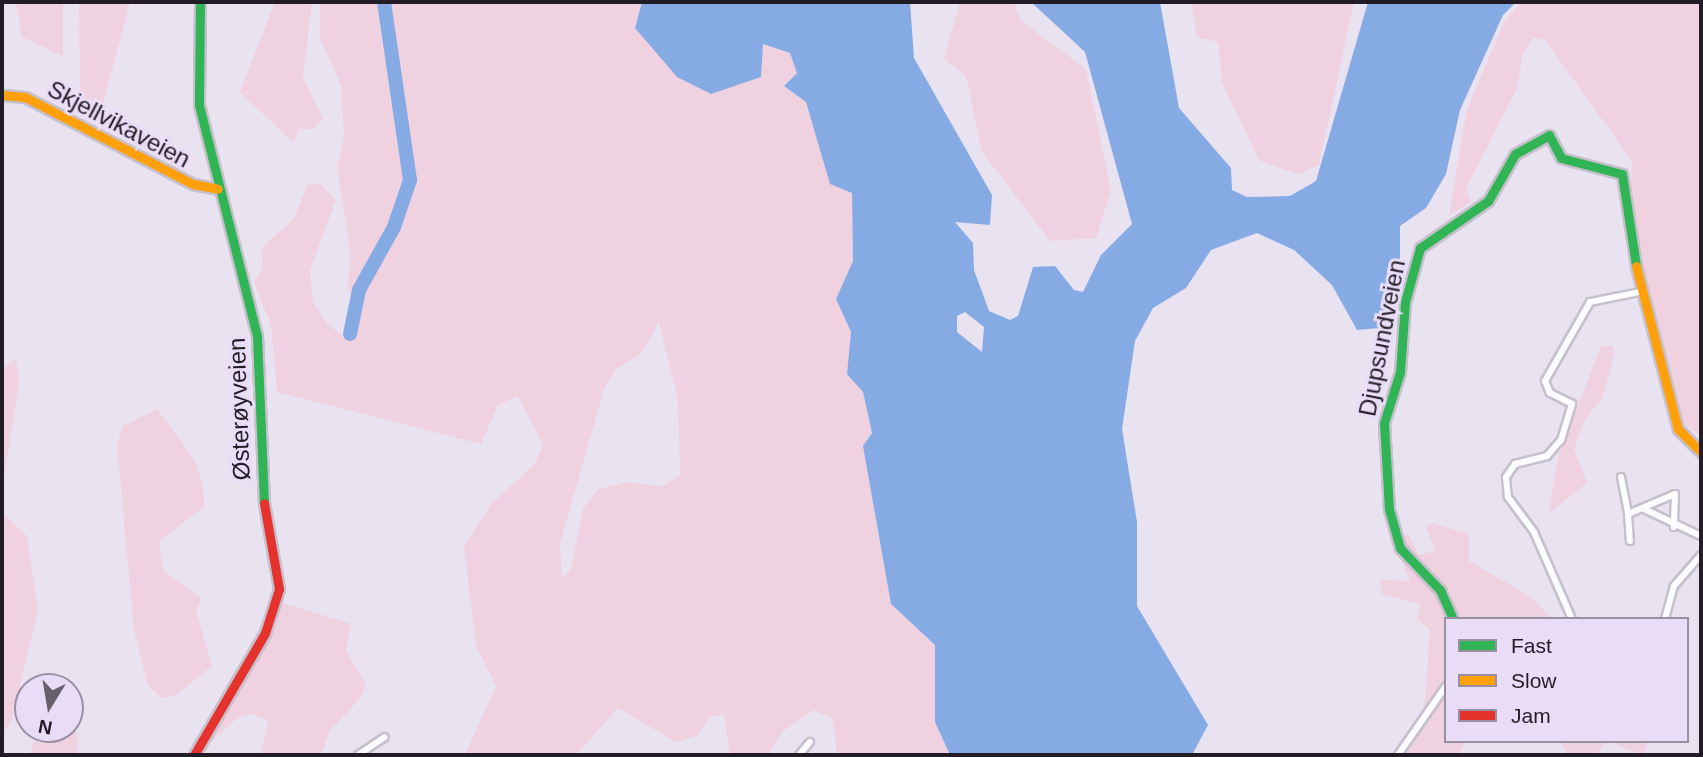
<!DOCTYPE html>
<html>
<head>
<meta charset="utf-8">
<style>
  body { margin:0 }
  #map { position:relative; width:1703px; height:757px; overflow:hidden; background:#e9e2f1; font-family:Arial,sans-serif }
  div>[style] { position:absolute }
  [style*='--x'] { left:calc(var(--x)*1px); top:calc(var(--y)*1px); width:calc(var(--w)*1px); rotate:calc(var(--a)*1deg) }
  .green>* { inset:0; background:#f0d1e0 }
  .water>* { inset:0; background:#86abe4 }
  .river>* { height:14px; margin:-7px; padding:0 7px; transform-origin:7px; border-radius:7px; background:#86abe4 }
  .roads { filter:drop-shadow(2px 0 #c6c0cc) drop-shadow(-2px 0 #c6c0cc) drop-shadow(0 2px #c6c0cc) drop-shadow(0 -2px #c6c0cc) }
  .street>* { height:6px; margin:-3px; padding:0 3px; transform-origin:3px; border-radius:3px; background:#fcfbfd }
  .fast>* { height:9px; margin:-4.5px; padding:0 4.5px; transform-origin:4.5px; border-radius:4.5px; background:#30b455 }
  .slow>* { height:9px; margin:-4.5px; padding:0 4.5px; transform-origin:4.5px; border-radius:4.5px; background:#ff9f0a }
  .jam>* { height:9px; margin:-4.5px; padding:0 4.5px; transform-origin:4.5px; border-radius:4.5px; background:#e5322d }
  span { translate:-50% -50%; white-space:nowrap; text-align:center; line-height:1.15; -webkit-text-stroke:6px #e9dcf7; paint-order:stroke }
  .street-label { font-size:24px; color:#211c26 }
  .frame { position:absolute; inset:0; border:4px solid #211c26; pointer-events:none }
  .legend { position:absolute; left:1444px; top:617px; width:245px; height:126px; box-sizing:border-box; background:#e9dcf7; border:2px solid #998fa3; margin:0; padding:9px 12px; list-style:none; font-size:21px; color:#211c26 }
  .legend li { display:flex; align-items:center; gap:14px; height:35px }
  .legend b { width:35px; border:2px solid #998fa3 }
  .north { position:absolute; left:14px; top:673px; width:70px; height:70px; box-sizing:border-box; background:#e9dcf7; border:2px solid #998fa3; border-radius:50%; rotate:191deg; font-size:19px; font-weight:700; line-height:28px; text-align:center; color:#211c26 }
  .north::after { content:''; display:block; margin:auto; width:24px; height:32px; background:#67616d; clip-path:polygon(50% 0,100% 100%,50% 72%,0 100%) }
</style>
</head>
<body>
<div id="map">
  <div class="green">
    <div style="clip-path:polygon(16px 2px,63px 2px,63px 56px,22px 37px)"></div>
    <div style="clip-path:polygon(79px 2px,130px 2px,103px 104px,80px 96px)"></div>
    <div style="clip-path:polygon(275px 2px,312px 2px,303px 77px,323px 118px,314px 129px,299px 129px,293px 142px,240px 92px)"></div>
    <div style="clip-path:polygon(evenodd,320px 2px,642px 2px,635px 28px,763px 44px,790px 53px,797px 73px,784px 86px,806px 102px,830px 183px,852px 193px,853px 261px,836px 299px,851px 332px,847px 374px,863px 392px,872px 433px,863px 446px,891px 604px,935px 645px,935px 722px,950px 755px,837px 755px,833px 719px,814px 710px,783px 731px,768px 755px,730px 755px,724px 714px,710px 717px,698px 735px,676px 742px,618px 708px,576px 755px,465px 755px,496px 686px,476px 645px,464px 547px,491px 504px,535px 464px,543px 444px,518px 396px,498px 405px,481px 444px,277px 392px,271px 325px,254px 282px,263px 269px,262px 248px,294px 218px,307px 185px,321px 184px,336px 200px,310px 270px,313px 302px,329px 326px,347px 337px,359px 302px,347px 289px,351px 256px,337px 167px,344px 137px,341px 85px,320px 39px,320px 2px,659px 322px,678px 400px,680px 475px,663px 486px,625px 482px,597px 490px,583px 509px,571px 569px,562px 578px,560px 544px,604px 389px,616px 369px,641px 354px,659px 322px)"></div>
    <div style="clip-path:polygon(960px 2px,1014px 2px,1020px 20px,1086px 69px,1111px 191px,1096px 238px,1050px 241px,982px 152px,966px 76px,944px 59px)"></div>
    <div style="clip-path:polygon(1191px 2px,1354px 2px,1319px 165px,1298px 174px,1259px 160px,1222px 83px,1218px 42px,1197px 37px)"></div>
    <div style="clip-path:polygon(1521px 2px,1701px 2px,1701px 436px,1681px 422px,1650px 305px,1630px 197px,1632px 161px,1545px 40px,1533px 38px,1522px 56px,1518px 86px,1466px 189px,1471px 202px,1449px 216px,1467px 109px,1504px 22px)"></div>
    <div style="clip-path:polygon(1601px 346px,1613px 346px,1615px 353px,1602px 399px,1585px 419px,1574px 449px,1587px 483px,1549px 513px,1558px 457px)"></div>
    <div style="clip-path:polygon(16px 359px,19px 383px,2px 491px,2px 369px)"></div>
    <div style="clip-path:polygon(157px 409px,196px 462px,202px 483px,205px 506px,159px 541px,163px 570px,202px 599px,196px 611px,212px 666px,176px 695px,162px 698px,148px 686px,134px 630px,117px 444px,123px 426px)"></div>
    <div style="clip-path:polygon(4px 515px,27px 536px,38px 610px,12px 719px,2px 735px)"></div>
    <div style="clip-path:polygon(1432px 523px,1469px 534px,1469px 561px,1531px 597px,1552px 619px,1446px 619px,1446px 741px,1466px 741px,1459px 755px,1401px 755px,1443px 690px,1424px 710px,1430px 630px,1417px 619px,1420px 604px,1382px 594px,1380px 580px,1410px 581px,1394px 542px,1408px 534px,1419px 555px,1435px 551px,1426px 526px)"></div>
    <div style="clip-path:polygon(280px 602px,351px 624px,346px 650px,366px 685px,361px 697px,329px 732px,321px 755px,261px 755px,268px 720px,251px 714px,238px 717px,206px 747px,207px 734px,276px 625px)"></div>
    <div style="clip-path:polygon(70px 679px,79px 755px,30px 755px,38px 729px,70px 729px,70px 687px,52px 687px)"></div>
    <div style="clip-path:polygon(1559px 741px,1648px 741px,1643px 755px,1607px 741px,1595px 755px,1568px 755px)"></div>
  </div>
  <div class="water">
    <div style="clip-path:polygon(evenodd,642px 2px,910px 2px,914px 58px,992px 195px,990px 225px,955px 222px,973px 243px,974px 270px,989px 311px,1010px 320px,1018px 316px,1033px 267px,1055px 266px,1074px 290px,1083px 292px,1101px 255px,1132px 224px,1085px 52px,1031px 2px,1160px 2px,1179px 108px,1231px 168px,1232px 190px,1247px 197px,1290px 196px,1316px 181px,1368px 2px,1516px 2px,1503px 15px,1460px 110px,1446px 174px,1426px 208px,1400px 226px,1400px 279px,1379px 328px,1357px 330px,1332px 285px,1294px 250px,1257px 233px,1211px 250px,1186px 288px,1153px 308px,1135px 341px,1122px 429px,1137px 522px,1137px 606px,1208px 725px,1192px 755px,950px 755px,935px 722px,935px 645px,891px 604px,863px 446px,872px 433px,863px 392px,847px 374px,851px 332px,836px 299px,853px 261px,852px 193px,830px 184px,806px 102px,784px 86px,797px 73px,790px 53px,763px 44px,761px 77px,711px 94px,677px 77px,635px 28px,642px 2px,965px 312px,984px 327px,982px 352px,957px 332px,957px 316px,965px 312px)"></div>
  </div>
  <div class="river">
    <div style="--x:350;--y:334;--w:45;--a:-78.4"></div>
    <div style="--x:359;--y:290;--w:72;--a:-60.9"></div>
    <div style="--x:394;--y:227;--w:50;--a:-71.2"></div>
    <div style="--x:410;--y:180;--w:180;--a:-98.3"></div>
  </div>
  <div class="roads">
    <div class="street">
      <div style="--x:1621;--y:477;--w:38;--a:79"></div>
      <div style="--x:1628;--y:514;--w:51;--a:-23.1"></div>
      <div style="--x:1675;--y:494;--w:33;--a:92"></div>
      <div style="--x:1644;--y:509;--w:63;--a:25.3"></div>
      <div style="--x:1628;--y:514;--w:27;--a:86"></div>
      <div style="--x:1572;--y:619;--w:95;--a:-113.6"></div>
      <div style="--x:1534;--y:532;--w:44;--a:-126.6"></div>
      <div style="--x:1508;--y:497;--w:20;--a:-96"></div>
      <div style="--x:1506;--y:477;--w:16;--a:-55"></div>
      <div style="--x:1515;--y:464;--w:33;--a:-14"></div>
      <div style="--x:1547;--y:456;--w:21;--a:-49"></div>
      <div style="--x:1561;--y:440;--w:38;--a:-73"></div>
      <div style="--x:1572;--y:404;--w:25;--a:-153"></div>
      <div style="--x:1550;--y:393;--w:13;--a:-113"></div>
      <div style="--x:1545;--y:381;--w:91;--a:-60.3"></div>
      <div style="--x:1590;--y:302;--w:51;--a:-11.3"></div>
      <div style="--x:1665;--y:619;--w:34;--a:-75"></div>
      <div style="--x:1674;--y:586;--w:41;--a:-48.9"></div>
      <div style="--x:358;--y:755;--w:32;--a:-34"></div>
      <div style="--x:799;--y:755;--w:17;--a:-50"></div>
      <div style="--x:1398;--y:755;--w:84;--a:-55.2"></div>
    </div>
    <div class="fast">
      <div style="--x:200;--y:2;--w:103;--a:90.6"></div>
      <div style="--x:199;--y:105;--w:238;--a:75.9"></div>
      <div style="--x:257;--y:336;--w:167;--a:87.6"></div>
      <div style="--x:1453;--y:619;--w:32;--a:-114"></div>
      <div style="--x:1440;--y:590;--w:58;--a:-133.6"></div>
      <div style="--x:1400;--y:548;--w:41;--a:-105.8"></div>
      <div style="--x:1389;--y:509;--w:86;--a:-93.3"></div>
      <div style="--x:1384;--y:423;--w:53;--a:-72.6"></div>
      <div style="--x:1400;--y:372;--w:70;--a:-85.9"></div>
      <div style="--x:1405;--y:302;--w:56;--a:-74.5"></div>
      <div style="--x:1420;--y:248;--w:83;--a:-34.7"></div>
      <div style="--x:1488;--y:201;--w:54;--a:-60.1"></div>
      <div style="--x:1515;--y:154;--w:39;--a:-29"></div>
      <div style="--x:1549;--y:135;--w:26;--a:62"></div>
      <div style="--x:1561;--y:158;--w:63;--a:14.7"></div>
      <div style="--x:1622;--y:174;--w:93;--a:81.3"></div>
    </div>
    <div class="slow">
      <div style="--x:2;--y:95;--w:23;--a:5"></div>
      <div style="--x:25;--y:97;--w:189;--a:27.4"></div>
      <div style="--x:193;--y:184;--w:25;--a:11"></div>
      <div style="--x:1636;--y:266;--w:168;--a:75.6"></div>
      <div style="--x:1678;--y:429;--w:33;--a:45"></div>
    </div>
    <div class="jam">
      <div style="--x:194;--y:755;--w:141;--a:-59.8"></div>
      <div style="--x:265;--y:633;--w:46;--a:-72.3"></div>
      <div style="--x:279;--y:589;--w:87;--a:-99.9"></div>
    </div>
  </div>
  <div class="street-label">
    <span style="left:119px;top:124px;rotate:28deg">Skjellvikaveien</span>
    <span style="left:1382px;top:338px;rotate:-79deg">Djupsundveien</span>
    <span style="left:239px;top:409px;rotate:-92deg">Østerøyveien</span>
  </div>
  <div class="frame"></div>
  <ul class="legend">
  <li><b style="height:9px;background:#30b455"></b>Fast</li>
  <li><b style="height:9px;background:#ff9f0a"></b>Slow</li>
  <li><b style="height:9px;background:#e5322d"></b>Jam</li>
  </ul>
  <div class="north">N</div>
</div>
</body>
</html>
